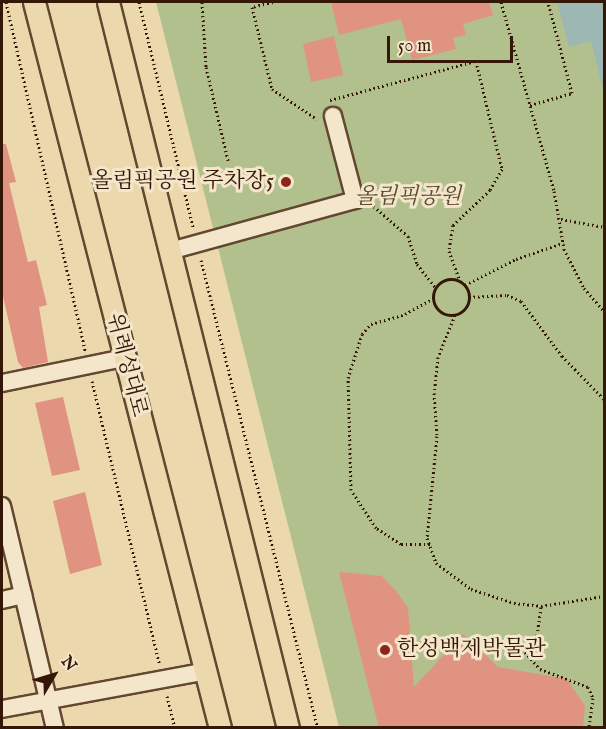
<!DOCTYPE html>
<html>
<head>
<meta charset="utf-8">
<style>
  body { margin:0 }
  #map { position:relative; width:606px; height:729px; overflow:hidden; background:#ecd8ad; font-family:"IM FELL English","Noto Serif KR",serif }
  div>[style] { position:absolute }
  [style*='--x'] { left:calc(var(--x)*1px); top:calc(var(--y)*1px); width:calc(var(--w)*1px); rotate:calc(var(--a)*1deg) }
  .green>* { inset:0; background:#b2c08e }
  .water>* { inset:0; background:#9db7b5 }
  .building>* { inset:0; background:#e19381 }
  .path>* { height:3px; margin-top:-1.5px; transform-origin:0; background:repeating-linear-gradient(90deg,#351707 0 1.5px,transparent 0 4.5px) }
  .path>.ring { margin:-1.5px; padding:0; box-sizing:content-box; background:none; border:3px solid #351707; border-radius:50% }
  .roads { filter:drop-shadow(2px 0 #634730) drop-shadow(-2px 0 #634730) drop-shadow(0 2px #634730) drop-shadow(0 -2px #634730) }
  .minor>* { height:16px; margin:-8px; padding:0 8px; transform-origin:8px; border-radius:8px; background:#f3e6ca }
  .major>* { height:21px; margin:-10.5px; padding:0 10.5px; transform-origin:10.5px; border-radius:10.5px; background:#ecd8ad }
  .dots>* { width:16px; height:16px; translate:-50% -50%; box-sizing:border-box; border:3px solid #f3e6ca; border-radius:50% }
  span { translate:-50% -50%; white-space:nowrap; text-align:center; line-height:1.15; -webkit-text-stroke:6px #f3e6ca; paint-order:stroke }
  .poi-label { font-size:22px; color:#351707 }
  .right { translate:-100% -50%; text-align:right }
  .left { translate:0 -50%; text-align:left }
  .park-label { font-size:22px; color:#5a4a30; font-style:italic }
  .street-label { font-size:22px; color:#351707 }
  .frame { position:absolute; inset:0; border:3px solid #351707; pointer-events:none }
  .north { position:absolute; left:24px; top:645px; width:60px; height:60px; -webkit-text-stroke:4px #f3e6ca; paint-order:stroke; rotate:52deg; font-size:16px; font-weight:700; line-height:24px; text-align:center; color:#351707 }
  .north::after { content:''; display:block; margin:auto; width:21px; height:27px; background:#351707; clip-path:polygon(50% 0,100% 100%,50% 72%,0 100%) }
  .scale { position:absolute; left:387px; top:36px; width:126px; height:27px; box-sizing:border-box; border:3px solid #351707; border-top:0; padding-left:8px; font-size:18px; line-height:21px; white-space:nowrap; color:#351707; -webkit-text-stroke:4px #f3e6ca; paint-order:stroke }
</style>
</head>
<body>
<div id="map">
  <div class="green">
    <div style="clip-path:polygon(156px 2px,604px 2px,604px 727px,339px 727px)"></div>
  </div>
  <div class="water">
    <div style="clip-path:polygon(557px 2px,604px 2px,604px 94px,591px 41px,569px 47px)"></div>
  </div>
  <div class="building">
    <div style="clip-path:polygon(331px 2px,489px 2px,493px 15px,463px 24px,466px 35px,453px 38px,456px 49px,412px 60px,401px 19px,339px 35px)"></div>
    <div style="clip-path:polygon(334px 36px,343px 75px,311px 82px,303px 44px)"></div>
    <div style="clip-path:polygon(2px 144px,6px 144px,16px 182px,9px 183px,28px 262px,36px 260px,47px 305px,39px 307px,48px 362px,23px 368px,18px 362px,2px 292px)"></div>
    <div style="clip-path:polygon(63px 397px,80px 470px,52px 476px,35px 403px)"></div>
    <div style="clip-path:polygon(85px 492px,102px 565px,70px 574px,53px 501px)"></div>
    <div style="clip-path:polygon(339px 572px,382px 576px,397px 592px,408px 608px,414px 687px,463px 634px,498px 667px,567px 679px,585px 706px,583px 728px,379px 728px)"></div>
  </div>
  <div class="path">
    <div style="--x:6;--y:2;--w:358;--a:77.2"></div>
    <div style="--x:139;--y:2;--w:231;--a:76.5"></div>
    <div style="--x:202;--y:2;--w:65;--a:86.5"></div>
    <div style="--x:206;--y:67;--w:96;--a:76.7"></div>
    <div style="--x:273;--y:2;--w:22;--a:167"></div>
    <div style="--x:252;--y:7;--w:84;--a:76.3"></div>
    <div style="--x:272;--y:89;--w:54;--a:33.7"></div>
    <div style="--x:501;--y:2;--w:196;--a:74.3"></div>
    <div style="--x:554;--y:191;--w:59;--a:80.2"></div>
    <div style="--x:564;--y:249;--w:44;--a:62.9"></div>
    <div style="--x:584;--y:288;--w:30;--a:49"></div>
    <div style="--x:330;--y:100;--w:151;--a:-15"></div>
    <div style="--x:476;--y:61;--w:111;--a:76.5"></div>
    <div style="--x:502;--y:169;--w:24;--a:120"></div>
    <div style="--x:490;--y:190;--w:51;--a:136.6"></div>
    <div style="--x:453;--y:225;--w:26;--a:99"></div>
    <div style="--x:449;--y:251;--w:32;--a:70"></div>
    <div style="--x:530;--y:105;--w:44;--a:-15.9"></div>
    <div style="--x:572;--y:93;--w:94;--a:-104.8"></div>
    <div style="--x:370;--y:203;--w:50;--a:41"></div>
    <div style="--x:408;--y:236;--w:29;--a:72"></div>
    <div style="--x:417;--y:264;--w:31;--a:52"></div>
    <div style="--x:561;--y:219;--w:44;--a:10.5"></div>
    <div style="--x:201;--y:260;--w:482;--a:76"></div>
    <div class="ring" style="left:433px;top:279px;width:33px;height:33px"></div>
    <div style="--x:465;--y:285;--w:57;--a:-27"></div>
    <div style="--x:516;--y:259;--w:50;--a:-18.8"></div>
    <div style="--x:469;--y:297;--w:38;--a:-3"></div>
    <div style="--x:507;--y:295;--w:15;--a:23"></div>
    <div style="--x:521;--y:301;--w:69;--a:53.3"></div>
    <div style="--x:562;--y:356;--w:60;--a:45.7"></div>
    <div style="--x:455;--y:315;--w:45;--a:112"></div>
    <div style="--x:438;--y:357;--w:36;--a:96"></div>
    <div style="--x:434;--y:393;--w:43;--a:86"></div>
    <div style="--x:437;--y:436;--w:102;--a:95.6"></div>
    <div style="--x:427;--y:538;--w:27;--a:70"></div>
    <div style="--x:436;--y:563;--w:44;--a:36.6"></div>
    <div style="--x:471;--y:589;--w:45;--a:18"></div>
    <div style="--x:514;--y:603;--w:27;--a:6"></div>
    <div style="--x:541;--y:606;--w:64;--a:-9"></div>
    <div style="--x:92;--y:381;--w:290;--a:76.6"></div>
    <div style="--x:430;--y:544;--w:29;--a:180"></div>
    <div style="--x:401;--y:544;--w:30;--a:-147"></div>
    <div style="--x:376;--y:528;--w:45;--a:-123.3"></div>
    <div style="--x:351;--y:490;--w:112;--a:-91.5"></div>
    <div style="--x:348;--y:378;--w:46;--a:-72.3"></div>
    <div style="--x:362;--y:334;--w:13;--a:-48"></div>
    <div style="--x:371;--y:324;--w:35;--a:-16"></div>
    <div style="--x:405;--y:314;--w:33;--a:-29"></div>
    <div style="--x:541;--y:607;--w:28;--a:98"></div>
    <div style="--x:537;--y:635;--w:21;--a:125"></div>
    <div style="--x:525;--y:652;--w:23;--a:49"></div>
    <div style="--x:540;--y:669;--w:51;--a:20.6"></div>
    <div style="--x:588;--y:687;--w:12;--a:66"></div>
    <div style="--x:593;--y:698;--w:30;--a:98"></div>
    <div style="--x:167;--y:696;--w:33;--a:76"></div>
  </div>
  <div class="roads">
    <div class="minor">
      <div style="--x:170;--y:251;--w:192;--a:-15.4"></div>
      <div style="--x:355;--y:200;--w:87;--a:-104.7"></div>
      <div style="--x:2;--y:383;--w:125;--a:-11.6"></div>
      <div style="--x:2;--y:506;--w:228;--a:76.6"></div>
      <div style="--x:2;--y:600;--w:22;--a:-13"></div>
      <div style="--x:2;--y:709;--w:208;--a:-10.5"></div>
    </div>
    <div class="major">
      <div style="--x:34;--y:2;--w:749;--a:75.63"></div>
      <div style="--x:108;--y:2;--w:748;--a:76.08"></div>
    </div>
  </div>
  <div class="dots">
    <div style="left:286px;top:182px;background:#8f2418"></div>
    <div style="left:385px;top:650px;background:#8f2418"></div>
  </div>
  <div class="poi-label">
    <span class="right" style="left:274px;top:182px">올림픽공원 주차장5</span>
    <span class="left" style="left:397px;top:650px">한성백제박물관</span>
  </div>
  <div class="park-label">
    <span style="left:408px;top:198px">올림픽공원</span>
  </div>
  <div class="street-label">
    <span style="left:126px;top:365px;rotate:76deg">위례성대로</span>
  </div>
  <div class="frame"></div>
  <div class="north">N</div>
  <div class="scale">50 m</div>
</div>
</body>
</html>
